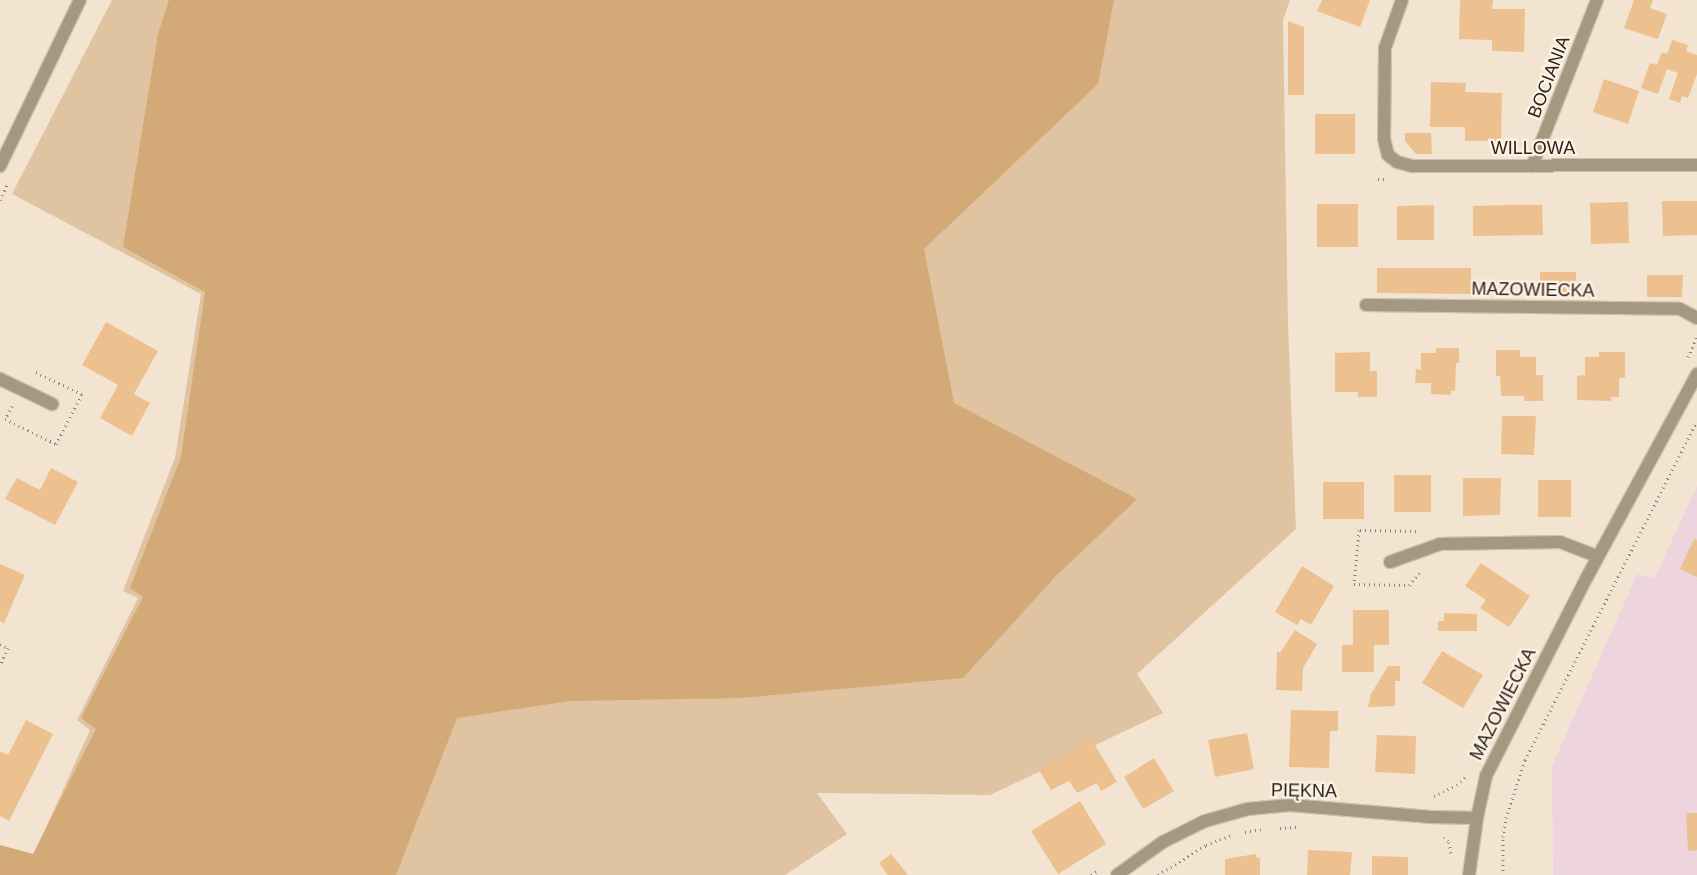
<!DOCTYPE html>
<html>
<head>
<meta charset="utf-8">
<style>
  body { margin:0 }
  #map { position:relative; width:1697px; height:875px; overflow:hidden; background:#f3e4d2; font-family:Arial,sans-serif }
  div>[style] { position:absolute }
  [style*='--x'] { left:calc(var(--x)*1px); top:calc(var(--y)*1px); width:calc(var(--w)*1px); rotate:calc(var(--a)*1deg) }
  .education>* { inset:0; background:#eed5dd }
  .green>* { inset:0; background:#e0c3a1 }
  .forest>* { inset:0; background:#d2a977 }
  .building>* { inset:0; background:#ecc18f }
  .path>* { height:3px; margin-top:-1.5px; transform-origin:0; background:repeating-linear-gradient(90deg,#8a8074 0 1px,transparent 0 5px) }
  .roads { filter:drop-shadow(1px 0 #cfc1b1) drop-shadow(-1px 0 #cfc1b1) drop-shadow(0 1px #cfc1b1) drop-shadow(0 -1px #cfc1b1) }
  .minor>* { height:12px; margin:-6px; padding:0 6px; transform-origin:6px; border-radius:6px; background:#a49880 }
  span { translate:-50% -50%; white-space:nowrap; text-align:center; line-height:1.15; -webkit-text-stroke:4.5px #fef2e3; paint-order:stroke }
  .street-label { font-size:18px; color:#29231d }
</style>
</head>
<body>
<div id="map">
  <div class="education">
    <div style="clip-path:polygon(1697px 486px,1697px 875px,1553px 875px,1552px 766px,1637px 574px,1654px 579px)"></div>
  </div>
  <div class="green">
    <div style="clip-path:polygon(112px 0,1290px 0,1283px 20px,1288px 324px,1296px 529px,1137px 674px,1163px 713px,990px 795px,817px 793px,847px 834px,785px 875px,121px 875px,38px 845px,90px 730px,77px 720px,138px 598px,123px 591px,175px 458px,201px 294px,12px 194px)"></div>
  </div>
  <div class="forest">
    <div style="clip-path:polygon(169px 0,1114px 0,1098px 84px,924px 249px,954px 403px,1137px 499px,1056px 576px,963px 678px,741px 698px,570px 701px,457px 718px,396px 875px,0 875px,0 845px,33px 854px,96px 729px,81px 718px,143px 597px,130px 588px,181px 457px,205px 292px,123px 247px,158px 34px)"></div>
  </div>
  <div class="building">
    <div style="clip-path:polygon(1322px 0,1370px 0,1360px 27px,1317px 11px)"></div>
    <div style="clip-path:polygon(1460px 0,1493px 0,1492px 9px,1525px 9px,1524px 52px,1492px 51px,1492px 40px,1459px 39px)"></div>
    <div style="clip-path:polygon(1634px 0,1653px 0,1650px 8px,1667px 14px,1658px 39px,1624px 28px)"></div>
    <div style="clip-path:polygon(1288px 21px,1304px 27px,1304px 95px,1288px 95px)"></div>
    <div style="clip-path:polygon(1672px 40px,1688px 45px,1686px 51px,1697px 55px,1697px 74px,1688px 98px,1682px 96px,1680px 103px,1669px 99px,1678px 73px,1667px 69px,1658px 94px,1641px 88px,1650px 63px,1657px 65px,1662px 52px,1667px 54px)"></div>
    <div style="clip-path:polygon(1604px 79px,1639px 91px,1628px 124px,1593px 112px)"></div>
    <div style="clip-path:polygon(1431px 82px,1466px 83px,1465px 92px,1502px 93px,1501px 141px,1465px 141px,1465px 127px,1430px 127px)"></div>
    <div style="clip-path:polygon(1315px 114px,1355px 114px,1355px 154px,1315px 154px)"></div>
    <div style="clip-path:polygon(1405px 133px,1431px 133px,1432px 154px,1416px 154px,1405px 141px)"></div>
    <div style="clip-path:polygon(1662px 201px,1697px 201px,1697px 235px,1663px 236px)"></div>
    <div style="clip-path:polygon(1628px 202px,1629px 243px,1591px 244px,1590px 203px)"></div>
    <div style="clip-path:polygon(1317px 204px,1358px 204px,1358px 247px,1317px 247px)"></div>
    <div style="clip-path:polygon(1434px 205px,1434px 240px,1397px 240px,1397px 206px)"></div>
    <div style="clip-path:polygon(1508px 205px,1542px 205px,1543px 235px,1473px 236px,1473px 206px)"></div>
    <div style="clip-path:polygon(1377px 268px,1471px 268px,1471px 294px,1377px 293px)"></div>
    <div style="clip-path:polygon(1540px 272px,1576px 272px,1576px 296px,1540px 295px)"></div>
    <div style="clip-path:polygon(1647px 275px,1683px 275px,1682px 297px,1647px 297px)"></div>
    <div style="clip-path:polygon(106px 322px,158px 351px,134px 394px,150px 403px,132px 436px,100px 418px,118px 385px,82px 365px)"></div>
    <div style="clip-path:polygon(1436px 348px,1459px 348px,1459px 363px,1456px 363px,1455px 391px,1451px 391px,1451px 395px,1431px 394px,1431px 383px,1415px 383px,1416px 369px,1421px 370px,1421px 353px,1436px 353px)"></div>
    <div style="clip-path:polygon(1496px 350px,1520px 350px,1520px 357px,1536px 357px,1536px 375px,1543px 375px,1543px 401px,1524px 401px,1524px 396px,1501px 396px,1500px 376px,1496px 376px)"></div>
    <div style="clip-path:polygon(1370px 352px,1370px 371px,1377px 371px,1377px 397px,1358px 397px,1358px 392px,1335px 392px,1335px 353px)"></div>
    <div style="clip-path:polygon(1599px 352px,1625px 352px,1625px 378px,1619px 378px,1619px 397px,1611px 397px,1611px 401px,1577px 400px,1577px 376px,1585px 375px,1585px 357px,1599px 357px)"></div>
    <div style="clip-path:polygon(1502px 416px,1536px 416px,1534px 455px,1501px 454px)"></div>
    <div style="clip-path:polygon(51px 468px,78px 482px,55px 525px,5px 499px,17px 478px,40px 490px)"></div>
    <div style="clip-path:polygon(1394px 475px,1431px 475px,1431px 512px,1394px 512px)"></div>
    <div style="clip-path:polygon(1463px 478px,1501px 478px,1500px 515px,1463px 516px)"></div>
    <div style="clip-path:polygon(1538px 480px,1571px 480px,1571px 517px,1538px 517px)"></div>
    <div style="clip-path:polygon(1323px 482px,1364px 482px,1364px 519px,1323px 519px)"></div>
    <div style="clip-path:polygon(1694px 539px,1697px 540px,1697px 577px,1680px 569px)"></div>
    <div style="clip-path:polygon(1481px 563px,1530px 596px,1509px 627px,1480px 608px,1486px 600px,1465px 586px)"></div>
    <div style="clip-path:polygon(0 564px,25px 575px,4px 623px,0 621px)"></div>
    <div style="clip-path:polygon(1302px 566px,1334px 586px,1311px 625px,1301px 619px,1297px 625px,1275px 612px)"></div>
    <div style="clip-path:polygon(1353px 610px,1389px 610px,1389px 645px,1374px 645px,1374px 672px,1342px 672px,1342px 645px,1353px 645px)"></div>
    <div style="clip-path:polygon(1444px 613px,1477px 614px,1477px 631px,1438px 631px,1438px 621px,1444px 621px)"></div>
    <div style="clip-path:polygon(1295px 630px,1317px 644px,1303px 668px,1302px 691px,1276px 690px,1277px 651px,1280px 653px)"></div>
    <div style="clip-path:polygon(1442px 651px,1483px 675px,1463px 708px,1422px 683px)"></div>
    <div style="clip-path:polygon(1388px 666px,1400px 666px,1400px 681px,1395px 681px,1395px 706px,1368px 707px,1371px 694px)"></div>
    <div style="clip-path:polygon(1291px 710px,1338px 711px,1338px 731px,1330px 731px,1329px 768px,1289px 767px)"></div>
    <div style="clip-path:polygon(26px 720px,53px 734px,9px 821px,0 816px,0 751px,8px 755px)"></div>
    <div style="clip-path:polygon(1247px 733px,1254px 769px,1215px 777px,1208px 740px)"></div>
    <div style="clip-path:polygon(1377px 735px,1416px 736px,1415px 774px,1375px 772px)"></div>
    <div style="clip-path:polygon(1092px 740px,1117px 782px,1101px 791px,1097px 783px,1077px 793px,1069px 781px,1051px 790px,1039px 770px)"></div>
    <div style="clip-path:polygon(1154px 758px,1174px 791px,1143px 809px,1124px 777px)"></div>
    <div style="clip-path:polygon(1080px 801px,1106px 844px,1058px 874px,1031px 831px)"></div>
    <div style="clip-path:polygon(1686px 813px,1697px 813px,1697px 850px,1688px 851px)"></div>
    <div style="clip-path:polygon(1308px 850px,1352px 852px,1350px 875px,1307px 875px)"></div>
    <div style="clip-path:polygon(891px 854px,908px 875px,888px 875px,879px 863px)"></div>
    <div style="clip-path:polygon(1256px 854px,1256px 857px,1260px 858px,1260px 875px,1225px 875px,1225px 859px)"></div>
    <div style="clip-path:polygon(1372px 856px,1408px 857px,1408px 875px,1372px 875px)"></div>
  </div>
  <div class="path">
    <div style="--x:1378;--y:179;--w:9;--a:0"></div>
    <div style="--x:0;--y:200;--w:19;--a:-65"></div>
    <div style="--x:1688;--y:357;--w:22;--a:-66"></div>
    <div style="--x:12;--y:406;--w:15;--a:118"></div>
    <div style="--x:5;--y:419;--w:57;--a:26.1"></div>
    <div style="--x:56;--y:444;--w:56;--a:-62.5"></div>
    <div style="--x:82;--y:394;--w:54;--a:-154.9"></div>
    <div style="--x:1416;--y:531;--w:57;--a:-179"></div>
    <div style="--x:1359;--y:530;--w:54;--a:95.3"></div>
    <div style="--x:1354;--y:584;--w:55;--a:1"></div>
    <div style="--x:1409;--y:585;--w:16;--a:-50"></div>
    <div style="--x:0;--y:644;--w:9;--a:27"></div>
    <div style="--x:8;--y:648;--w:19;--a:115"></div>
    <div style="--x:1434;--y:796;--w:25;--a:-26"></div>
    <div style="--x:1457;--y:785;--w:11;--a:-45"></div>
    <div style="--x:1280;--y:828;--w:16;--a:-4"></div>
    <div style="--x:1245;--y:832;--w:16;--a:-11"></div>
    <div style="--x:1444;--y:837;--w:7;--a:45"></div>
    <div style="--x:1449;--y:842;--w:12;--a:81"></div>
    <div style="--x:1091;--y:875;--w:9;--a:-32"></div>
    <div style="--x:1158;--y:875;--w:57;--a:-32"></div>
    <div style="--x:1206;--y:845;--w:26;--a:-21"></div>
    <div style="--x:1503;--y:875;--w:38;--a:-90"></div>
    <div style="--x:1503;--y:837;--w:19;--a:-81"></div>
    <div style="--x:1506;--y:818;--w:61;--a:-71.9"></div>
    <div style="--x:1525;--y:760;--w:380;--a:-63.1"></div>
  </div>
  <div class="roads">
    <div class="minor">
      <div style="--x:1402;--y:0;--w:51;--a:109.5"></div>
      <div style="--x:1385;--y:48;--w:91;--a:90.6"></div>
      <div style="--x:1384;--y:139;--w:16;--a:76"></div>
      <div style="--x:1388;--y:155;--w:11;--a:38"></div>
      <div style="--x:1397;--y:162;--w:16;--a:15"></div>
      <div style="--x:1412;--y:166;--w:285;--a:-0.2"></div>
      <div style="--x:0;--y:166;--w:184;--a:-64.3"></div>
      <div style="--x:1532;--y:166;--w:178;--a:-68.6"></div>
      <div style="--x:1366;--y:305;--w:314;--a:0.7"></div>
      <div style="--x:1680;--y:309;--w:19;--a:28"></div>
      <div style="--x:0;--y:379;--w:58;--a:25.7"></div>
      <div style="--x:1390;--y:562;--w:53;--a:-19.8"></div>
      <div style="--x:1440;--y:544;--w:120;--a:-1"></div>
      <div style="--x:1560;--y:542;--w:40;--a:21"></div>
      <div style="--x:1117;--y:875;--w:57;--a:-35.7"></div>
      <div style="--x:1163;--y:842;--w:47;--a:-26.6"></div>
      <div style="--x:1205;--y:821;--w:45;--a:-15.6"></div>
      <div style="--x:1248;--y:809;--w:42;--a:-5.4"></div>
      <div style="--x:1290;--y:805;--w:141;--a:4.9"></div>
      <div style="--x:1430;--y:817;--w:47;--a:1.2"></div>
      <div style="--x:1469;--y:875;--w:58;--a:-82"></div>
      <div style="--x:1477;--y:818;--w:43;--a:-77.9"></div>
      <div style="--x:1486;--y:776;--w:223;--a:-63.1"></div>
      <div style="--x:1587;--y:577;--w:231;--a:-61.5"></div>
    </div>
  </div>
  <div class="street-label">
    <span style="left:1549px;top:77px;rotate:-69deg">BOCIANIA</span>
    <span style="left:1533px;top:148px">WILLOWA</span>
    <span style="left:1533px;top:290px;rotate:1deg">MAZOWIECKA</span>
    <span style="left:1503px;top:704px;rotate:-63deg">MAZOWIECKA</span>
    <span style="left:1304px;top:791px;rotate:1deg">PIĘKNA</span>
  </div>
</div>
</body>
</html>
